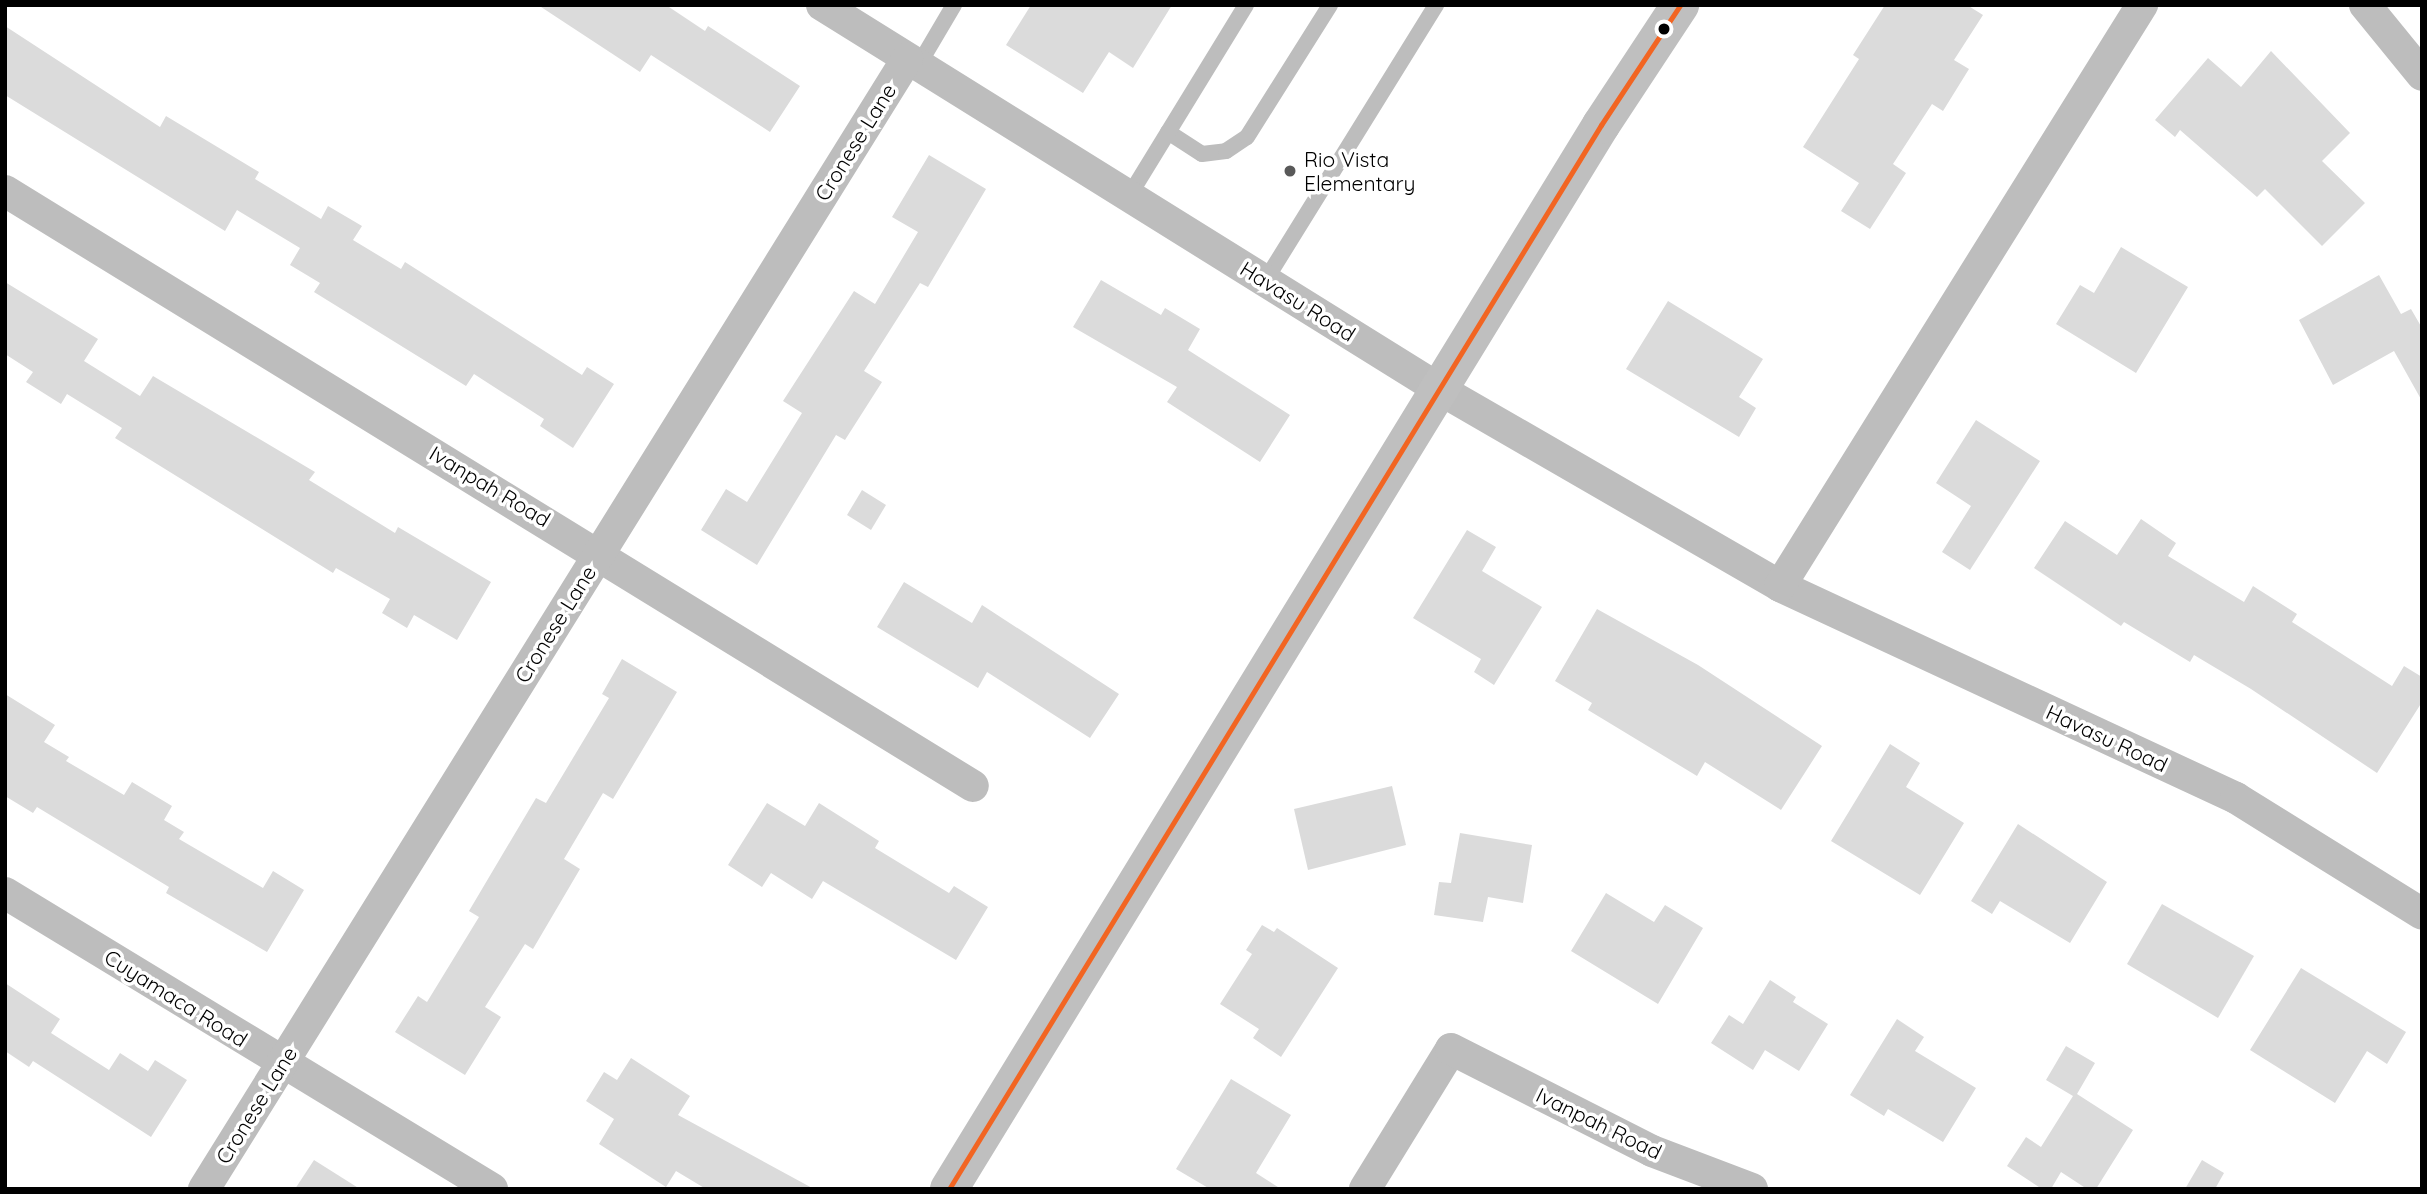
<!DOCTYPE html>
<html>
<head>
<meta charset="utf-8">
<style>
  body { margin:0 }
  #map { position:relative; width:2427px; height:1194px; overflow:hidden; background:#fff; font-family:Quicksand,sans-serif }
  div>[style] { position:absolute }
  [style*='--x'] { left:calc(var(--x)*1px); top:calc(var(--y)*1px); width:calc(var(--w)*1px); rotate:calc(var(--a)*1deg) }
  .building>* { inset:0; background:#dbdbdb }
  .lane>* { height:16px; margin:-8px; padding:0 8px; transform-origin:8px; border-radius:8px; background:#bdbdbd }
  .street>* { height:32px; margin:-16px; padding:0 16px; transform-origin:16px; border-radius:16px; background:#bdbdbd }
  .secondary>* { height:38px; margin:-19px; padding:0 19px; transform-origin:19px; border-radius:19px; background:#bfbfbf }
  .bus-1>* { height:5px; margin:-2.5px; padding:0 2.5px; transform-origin:2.5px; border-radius:2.5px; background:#f26522 }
  .dots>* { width:19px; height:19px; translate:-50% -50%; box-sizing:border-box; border:4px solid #fff; border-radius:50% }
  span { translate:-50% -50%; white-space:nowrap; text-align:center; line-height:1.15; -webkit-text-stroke:7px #fff; paint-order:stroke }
  .street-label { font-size:21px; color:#000 }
  .poi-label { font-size:21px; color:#000 }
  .left { translate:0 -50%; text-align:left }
  .frame { position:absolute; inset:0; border:7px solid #000; pointer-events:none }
</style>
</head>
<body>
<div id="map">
  <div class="building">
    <div style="clip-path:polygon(538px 5px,666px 5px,705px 31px,708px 26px,800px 86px,770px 132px,651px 55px,640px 72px)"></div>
    <div style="clip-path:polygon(1031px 5px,1172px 5px,1133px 68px,1109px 52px,1083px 93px,1006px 45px)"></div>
    <div style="clip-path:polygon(1885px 5px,1967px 5px,1983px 15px,1954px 60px,1969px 69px,1943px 111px,1932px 104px,1893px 164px,1906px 173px,1870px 229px,1841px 211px,1859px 183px,1803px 147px,1859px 59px,1853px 55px)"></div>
    <div style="clip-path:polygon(5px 26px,160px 127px,166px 116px,259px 172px,255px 179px,321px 219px,328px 206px,362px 226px,353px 240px,401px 269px,405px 262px,582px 375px,587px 367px,614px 384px,573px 448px,540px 426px,544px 419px,474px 374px,466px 386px,314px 292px,320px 283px,290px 265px,300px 248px,237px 210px,225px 231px,5px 95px)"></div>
    <div style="clip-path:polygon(2271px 51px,2350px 133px,2322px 161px,2365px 203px,2322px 246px,2265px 189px,2257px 197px,2180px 130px,2175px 137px,2155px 120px,2208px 58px,2241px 87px)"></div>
    <div style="clip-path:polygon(929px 155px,986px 189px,928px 287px,920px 283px,864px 371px,882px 382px,845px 440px,836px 435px,757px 565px,701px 530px,726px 489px,747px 502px,802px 413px,783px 401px,854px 291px,875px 304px,918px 232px,892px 217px)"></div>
    <div style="clip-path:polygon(2121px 247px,2188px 287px,2136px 373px,2056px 324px,2080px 285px,2094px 293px)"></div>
    <div style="clip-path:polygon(2379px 275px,2401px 314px,2411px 309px,2422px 328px,2422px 401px,2394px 351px,2333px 385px,2299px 320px)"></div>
    <div style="clip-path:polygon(1101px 280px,1161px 315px,1165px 308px,1200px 329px,1188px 350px,1290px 415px,1260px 462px,1167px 402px,1177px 387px,1073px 327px)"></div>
    <div style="clip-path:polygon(5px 282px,98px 339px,84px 361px,140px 396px,153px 376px,315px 472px,309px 480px,395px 533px,398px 527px,491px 582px,457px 640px,414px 615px,407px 628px,382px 613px,390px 599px,336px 568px,333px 573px,115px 438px,122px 428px,67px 394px,61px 404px,26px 382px,33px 372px,5px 354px)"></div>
    <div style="clip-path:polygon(1668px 301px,1763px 359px,1739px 397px,1756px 408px,1739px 437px,1626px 369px)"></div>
    <div style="clip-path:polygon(1976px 420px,2040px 461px,1970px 570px,1942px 552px,1971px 506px,1936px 483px)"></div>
    <div style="clip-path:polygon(862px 490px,886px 505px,871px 530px,847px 515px)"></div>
    <div style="clip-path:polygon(2141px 519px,2176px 543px,2168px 556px,2244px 602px,2253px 586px,2297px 614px,2292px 622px,2392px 686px,2404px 666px,2422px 677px,2422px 702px,2377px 773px,2251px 689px,2194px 655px,2190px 662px,2124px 622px,2121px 626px,2034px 568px,2065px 521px,2117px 555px)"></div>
    <div style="clip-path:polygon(1467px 530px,1496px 547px,1482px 571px,1542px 607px,1494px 685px,1474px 672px,1481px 659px,1413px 618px)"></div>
    <div style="clip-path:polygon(904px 582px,972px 623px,982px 605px,1119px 694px,1090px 738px,987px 672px,978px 688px,877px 627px)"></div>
    <div style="clip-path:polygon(1597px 609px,1698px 665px,1822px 746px,1781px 810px,1705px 762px,1697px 776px,1588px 710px,1592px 703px,1555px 681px)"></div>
    <div style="clip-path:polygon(622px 659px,677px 692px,613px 799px,603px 793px,564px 859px,580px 869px,533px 949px,525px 944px,485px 1007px,501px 1017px,465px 1075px,395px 1032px,418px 996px,427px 1002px,479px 917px,469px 911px,536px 798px,546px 803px,609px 698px,602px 694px)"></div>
    <div style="clip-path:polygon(5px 694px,55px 725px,44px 742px,69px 757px,66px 761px,124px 795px,132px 782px,172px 806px,164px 820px,184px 832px,179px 839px,263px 888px,273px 871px,304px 890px,267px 952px,166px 893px,169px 887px,37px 807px,33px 813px,5px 796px)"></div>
    <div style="clip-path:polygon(1890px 744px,1920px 763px,1906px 787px,1964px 823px,1920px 895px,1831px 841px)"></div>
    <div style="clip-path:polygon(1392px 786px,1406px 845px,1308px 870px,1294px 809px)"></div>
    <div style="clip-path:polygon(767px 803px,805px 826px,819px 803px,879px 841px,875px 848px,949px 893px,954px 886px,988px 907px,956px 960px,823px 881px,812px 899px,771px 873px,762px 887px,728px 865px)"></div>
    <div style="clip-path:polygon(2018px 824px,2107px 882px,2070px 943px,2000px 901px,1992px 914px,1971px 901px)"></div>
    <div style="clip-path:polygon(1460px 833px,1532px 845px,1523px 903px,1488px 897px,1483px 922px,1434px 915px,1439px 882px,1451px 883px)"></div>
    <div style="clip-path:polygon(1606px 893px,1654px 922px,1665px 905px,1703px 928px,1658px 1004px,1571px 951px)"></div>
    <div style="clip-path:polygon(2162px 904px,2254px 956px,2218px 1018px,2127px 964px)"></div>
    <div style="clip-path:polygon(1262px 925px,1274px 932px,1277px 928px,1338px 968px,1281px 1057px,1253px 1038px,1259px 1029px,1220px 1004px,1252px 954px,1246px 950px)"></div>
    <div style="clip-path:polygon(2301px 968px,2406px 1032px,2387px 1064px,2367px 1051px,2335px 1103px,2250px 1050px)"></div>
    <div style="clip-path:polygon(1770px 980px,1796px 997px,1793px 1002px,1828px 1024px,1799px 1071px,1765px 1050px,1753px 1070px,1711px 1043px,1729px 1015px,1743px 1024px)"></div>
    <div style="clip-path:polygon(5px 983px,60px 1019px,51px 1033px,109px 1070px,120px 1053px,148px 1071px,155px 1060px,187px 1080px,151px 1137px,33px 1061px,29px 1067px,5px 1051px)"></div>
    <div style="clip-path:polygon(1897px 1019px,1924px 1037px,1915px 1051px,1976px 1088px,1943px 1142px,1888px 1109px,1884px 1116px,1850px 1095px)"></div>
    <div style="clip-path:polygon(2066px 1046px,2095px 1063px,2077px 1094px,2133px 1130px,2096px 1189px,2087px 1189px,2061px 1172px,2051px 1189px,2042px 1189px,2007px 1166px,2026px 1137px,2041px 1147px,2073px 1096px,2046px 1080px)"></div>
    <div style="clip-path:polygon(631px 1058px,690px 1096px,678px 1115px,814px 1189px,706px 1189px,676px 1171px,666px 1187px,599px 1144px,614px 1119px,586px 1101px,604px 1072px,617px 1080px)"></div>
    <div style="clip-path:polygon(1231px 1079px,1291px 1115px,1256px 1173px,1281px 1189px,1210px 1189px,1176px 1169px)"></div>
    <div style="clip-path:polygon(314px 1160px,360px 1189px,295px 1189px)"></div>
    <div style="clip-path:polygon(2202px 1160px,2224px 1173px,2215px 1189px,2185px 1189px)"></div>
  </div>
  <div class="lane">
    <div style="--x:918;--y:66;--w:71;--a:-59.5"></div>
    <div style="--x:1168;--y:132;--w:40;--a:32.9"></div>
    <div style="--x:1202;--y:154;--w:24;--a:-7"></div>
    <div style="--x:1226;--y:151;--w:25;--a:-34"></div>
    <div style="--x:1247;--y:137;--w:156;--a:-57.8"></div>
    <div style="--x:1129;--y:196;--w:224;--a:-58.5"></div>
    <div style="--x:1265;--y:281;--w:325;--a:-58.2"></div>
  </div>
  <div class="street">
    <div style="--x:822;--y:5;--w:727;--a:31.9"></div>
    <div style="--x:1439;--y:389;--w:394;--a:30"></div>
    <div style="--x:1780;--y:586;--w:503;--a:24.93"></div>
    <div style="--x:2236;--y:798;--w:219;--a:31.9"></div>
    <div style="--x:2365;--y:5;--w:90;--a:50.8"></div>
    <div style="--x:5;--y:191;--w:1136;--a:31.58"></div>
    <div style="--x:1780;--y:586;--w:685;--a:-58.07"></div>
    <div style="--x:5;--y:893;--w:570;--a:31.29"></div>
    <div style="--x:204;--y:1189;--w:1331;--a:-58.11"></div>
    <div style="--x:1365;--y:1189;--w:164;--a:-58.4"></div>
    <div style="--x:1451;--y:1049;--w:225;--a:26.9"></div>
    <div style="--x:1652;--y:1151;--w:107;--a:20.8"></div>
  </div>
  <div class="secondary">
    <div style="--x:949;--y:1189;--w:1248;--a:-58.5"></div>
    <div style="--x:1601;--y:125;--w:144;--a:-56.6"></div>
  </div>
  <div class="bus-1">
    <div style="--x:949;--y:1189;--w:1248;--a:-58.5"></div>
    <div style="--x:1601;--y:125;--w:144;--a:-56.6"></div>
  </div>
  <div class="dots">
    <div style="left:1664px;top:29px;background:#000"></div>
    <div style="left:1290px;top:171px;background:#595959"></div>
  </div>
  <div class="street-label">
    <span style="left:855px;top:142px;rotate:-58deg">Cronese Lane</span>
    <span style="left:1298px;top:301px;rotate:32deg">Havasu Road</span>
    <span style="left:490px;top:486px;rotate:31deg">Ivanpah Road</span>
    <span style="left:555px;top:624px;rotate:-58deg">Cronese Lane</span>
    <span style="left:2107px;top:738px;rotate:25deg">Havasu Road</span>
    <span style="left:176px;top:998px;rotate:32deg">Cuyamaca Road</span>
    <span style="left:256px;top:1105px;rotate:-58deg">Cronese Lane</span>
    <span style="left:1599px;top:1123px;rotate:26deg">Ivanpah Road</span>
  </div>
  <div class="poi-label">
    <span class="left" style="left:1304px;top:171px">Rio Vista<br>Elementary</span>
  </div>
  <div class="frame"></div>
</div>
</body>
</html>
